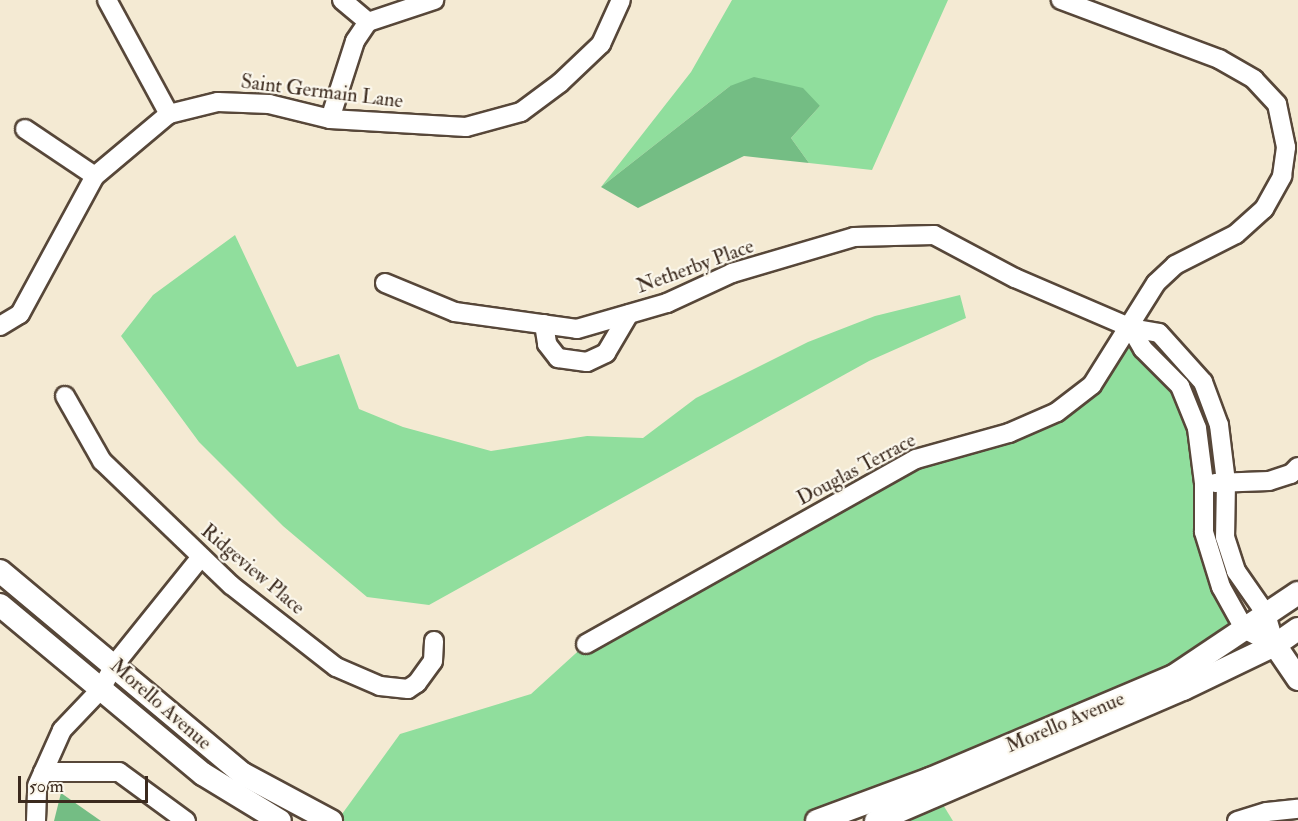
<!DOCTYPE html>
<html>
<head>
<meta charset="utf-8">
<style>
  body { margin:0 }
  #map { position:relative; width:1298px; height:821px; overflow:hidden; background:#f4ead3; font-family:"IM FELL Double Pica",serif }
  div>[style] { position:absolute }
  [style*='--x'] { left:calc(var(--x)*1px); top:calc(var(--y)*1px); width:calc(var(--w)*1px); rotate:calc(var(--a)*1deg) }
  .green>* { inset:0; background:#90de9d }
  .forest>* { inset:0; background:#74bd84 }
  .roads { filter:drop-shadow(2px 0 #574739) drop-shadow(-2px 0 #574739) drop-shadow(0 2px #574739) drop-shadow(0 -2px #574739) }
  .minor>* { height:18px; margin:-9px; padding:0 9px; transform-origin:9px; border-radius:9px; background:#fff }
  .tertiary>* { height:22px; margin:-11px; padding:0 11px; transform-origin:11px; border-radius:11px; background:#fff }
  span { translate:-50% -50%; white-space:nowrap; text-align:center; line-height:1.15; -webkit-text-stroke:4.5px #fbf7ec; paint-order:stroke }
  .street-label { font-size:20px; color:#3b2a1e }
  .scale { position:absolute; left:18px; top:776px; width:130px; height:27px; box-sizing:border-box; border:3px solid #3b2a1e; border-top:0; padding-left:8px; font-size:18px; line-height:21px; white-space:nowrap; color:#3b2a1e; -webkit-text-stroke:4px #fbf7ec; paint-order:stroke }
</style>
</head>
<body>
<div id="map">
  <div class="green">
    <div style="clip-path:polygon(732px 0,948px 0,872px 170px,809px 163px,791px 138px,820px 106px,730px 86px,601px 187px,691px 72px)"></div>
    <div style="clip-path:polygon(235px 235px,297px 367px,339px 354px,359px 409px,403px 427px,491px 451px,587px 436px,643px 438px,696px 398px,808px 342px,875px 316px,960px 295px,966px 318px,869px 361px,429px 605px,367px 597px,283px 526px,199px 442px,121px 336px,153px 295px)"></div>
    <div style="clip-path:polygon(1131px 328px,1180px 386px,1197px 428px,1204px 532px,1245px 630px,1174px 676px,817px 821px,337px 821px,400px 734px,531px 694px,586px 644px,916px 459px,1057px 412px)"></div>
    <div style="clip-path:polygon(937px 795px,953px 821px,876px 821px)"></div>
  </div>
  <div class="forest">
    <div style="clip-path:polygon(754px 77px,803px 88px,820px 106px,791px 138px,809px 163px,744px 156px,638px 208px,601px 187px,730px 86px)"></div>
    <div style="clip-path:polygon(61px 793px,101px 821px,54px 821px)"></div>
  </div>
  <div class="roads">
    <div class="minor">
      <div style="--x:107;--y:0;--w:130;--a:61.5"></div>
      <div style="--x:342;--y:0;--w:34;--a:40"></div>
      <div style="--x:330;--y:119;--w:82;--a:-72.2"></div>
      <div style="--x:355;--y:41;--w:23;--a:-56"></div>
      <div style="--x:368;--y:22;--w:70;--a:-18.4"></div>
      <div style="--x:25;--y:129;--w:84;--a:33.9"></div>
      <div style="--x:385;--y:283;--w:76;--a:22.5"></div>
      <div style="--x:455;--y:312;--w:123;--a:7.9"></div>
      <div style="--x:577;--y:329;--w:94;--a:-16.1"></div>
      <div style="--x:667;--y:303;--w:72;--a:-24.8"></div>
      <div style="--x:732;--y:273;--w:127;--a:-16.4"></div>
      <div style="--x:854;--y:237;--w:80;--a:-1.4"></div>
      <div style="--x:934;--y:235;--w:92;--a:28"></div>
      <div style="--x:1015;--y:278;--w:126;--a:23.3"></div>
      <div style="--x:544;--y:324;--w:20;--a:81"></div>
      <div style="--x:547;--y:344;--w:18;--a:52"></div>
      <div style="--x:558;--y:358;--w:29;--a:8"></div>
      <div style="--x:587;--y:362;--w:21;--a:-25"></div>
      <div style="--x:606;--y:353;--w:45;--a:-59.5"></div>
      <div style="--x:0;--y:326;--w:23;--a:-31"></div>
      <div style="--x:20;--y:314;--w:157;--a:-61.5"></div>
      <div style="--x:95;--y:176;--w:97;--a:-40"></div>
      <div style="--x:169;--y:114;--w:50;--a:-13.8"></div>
      <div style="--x:218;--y:102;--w:51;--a:2.2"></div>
      <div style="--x:269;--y:104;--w:63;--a:13.8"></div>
      <div style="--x:330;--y:119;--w:136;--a:3.4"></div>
      <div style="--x:466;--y:127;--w:57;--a:-15.3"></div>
      <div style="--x:521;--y:112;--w:49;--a:-36.6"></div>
      <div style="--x:560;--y:83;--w:57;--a:-43.6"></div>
      <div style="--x:601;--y:44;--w:48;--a:-65.6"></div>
      <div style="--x:1131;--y:328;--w:28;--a:10"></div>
      <div style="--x:1159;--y:333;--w:66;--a:48.1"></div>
      <div style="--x:1203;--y:382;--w:46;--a:69.6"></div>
      <div style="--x:1219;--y:425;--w:57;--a:83"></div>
      <div style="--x:1226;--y:482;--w:55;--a:91"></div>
      <div style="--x:1225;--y:537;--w:36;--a:72"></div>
      <div style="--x:1236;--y:571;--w:52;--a:55.1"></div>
      <div style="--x:1266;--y:614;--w:32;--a:74"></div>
      <div style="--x:1275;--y:645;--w:34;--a:-153"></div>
      <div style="--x:1245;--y:630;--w:49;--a:-119.2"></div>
      <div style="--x:1221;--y:587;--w:58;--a:-107.2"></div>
      <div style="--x:1204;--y:532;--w:49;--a:-90"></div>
      <div style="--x:1204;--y:483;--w:55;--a:-97.3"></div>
      <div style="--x:1197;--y:428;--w:45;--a:-112"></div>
      <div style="--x:1180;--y:386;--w:52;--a:-135"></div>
      <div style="--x:1143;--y:349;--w:24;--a:-120"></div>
      <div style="--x:65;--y:396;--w:75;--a:60.4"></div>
      <div style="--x:102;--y:461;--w:179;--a:43.9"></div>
      <div style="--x:231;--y:585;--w:133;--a:38"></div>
      <div style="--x:336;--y:667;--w:48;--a:23.4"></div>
      <div style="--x:380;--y:686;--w:28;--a:6"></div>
      <div style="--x:408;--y:689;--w:11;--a:-34"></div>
      <div style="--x:417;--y:683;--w:27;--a:-54"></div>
      <div style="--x:433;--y:661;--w:20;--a:-87"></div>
      <div style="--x:1215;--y:483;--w:54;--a:-2.1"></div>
      <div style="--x:1269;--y:481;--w:23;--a:-18"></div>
      <div style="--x:1291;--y:474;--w:10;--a:-45"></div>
      <div style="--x:586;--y:644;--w:378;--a:-29.3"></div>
      <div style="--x:916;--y:459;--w:97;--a:-15.6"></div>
      <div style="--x:1009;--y:433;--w:52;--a:-23.6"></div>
      <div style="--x:1057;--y:412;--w:44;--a:-37.6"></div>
      <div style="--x:1092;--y:385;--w:120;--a:-57.9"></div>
      <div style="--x:1156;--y:283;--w:26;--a:-43"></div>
      <div style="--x:1175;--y:265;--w:68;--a:-26.9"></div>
      <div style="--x:1236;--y:234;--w:38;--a:-42"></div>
      <div style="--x:1264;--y:209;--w:38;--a:-61"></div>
      <div style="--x:1282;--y:176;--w:29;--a:-82"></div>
      <div style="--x:1286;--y:147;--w:44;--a:-101.8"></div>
      <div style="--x:1277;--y:104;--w:34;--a:-133"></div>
      <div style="--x:1254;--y:79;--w:40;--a:-150.3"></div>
      <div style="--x:1219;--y:59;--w:169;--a:-159.5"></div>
      <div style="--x:43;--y:772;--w:76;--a:0"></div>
      <div style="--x:119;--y:772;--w:83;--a:36.2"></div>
      <div style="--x:36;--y:821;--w:35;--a:-88"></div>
      <div style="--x:37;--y:786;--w:61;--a:-65.9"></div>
      <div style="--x:62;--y:730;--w:57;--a:-46.4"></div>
      <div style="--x:101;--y:689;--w:29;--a:-61"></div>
      <div style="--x:115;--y:664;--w:137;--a:-51.2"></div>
      <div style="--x:1237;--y:821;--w:31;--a:-17"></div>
      <div style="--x:1267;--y:812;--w:31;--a:-6"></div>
    </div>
    <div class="tertiary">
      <div style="--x:0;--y:571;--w:317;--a:39.9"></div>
      <div style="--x:243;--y:774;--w:100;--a:28.1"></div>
      <div style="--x:0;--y:605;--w:264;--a:39.8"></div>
      <div style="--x:203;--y:774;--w:90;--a:31.4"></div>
      <div style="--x:1275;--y:645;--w:41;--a:55.9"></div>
      <div style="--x:817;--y:821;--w:121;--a:-20.4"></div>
      <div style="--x:930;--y:779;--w:265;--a:-22.9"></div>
      <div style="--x:1174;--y:676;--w:149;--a:-33.8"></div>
      <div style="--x:876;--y:821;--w:334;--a:-23.3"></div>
      <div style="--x:1183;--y:689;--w:102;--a:-25.6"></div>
      <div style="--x:1275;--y:645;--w:28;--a:-35"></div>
    </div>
  </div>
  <div class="street-label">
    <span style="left:322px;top:91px;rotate:7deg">Saint Germain Lane</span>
    <span style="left:695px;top:266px;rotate:-20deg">Netherby Place</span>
    <span style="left:856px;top:469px;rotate:-28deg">Douglas Terrace</span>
    <span style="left:253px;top:569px;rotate:40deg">Ridgeview Place</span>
    <span style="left:161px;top:704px;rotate:41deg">Morello Avenue</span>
    <span style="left:1065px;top:722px;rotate:-23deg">Morello Avenue</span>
  </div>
  <div class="scale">50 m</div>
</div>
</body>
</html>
